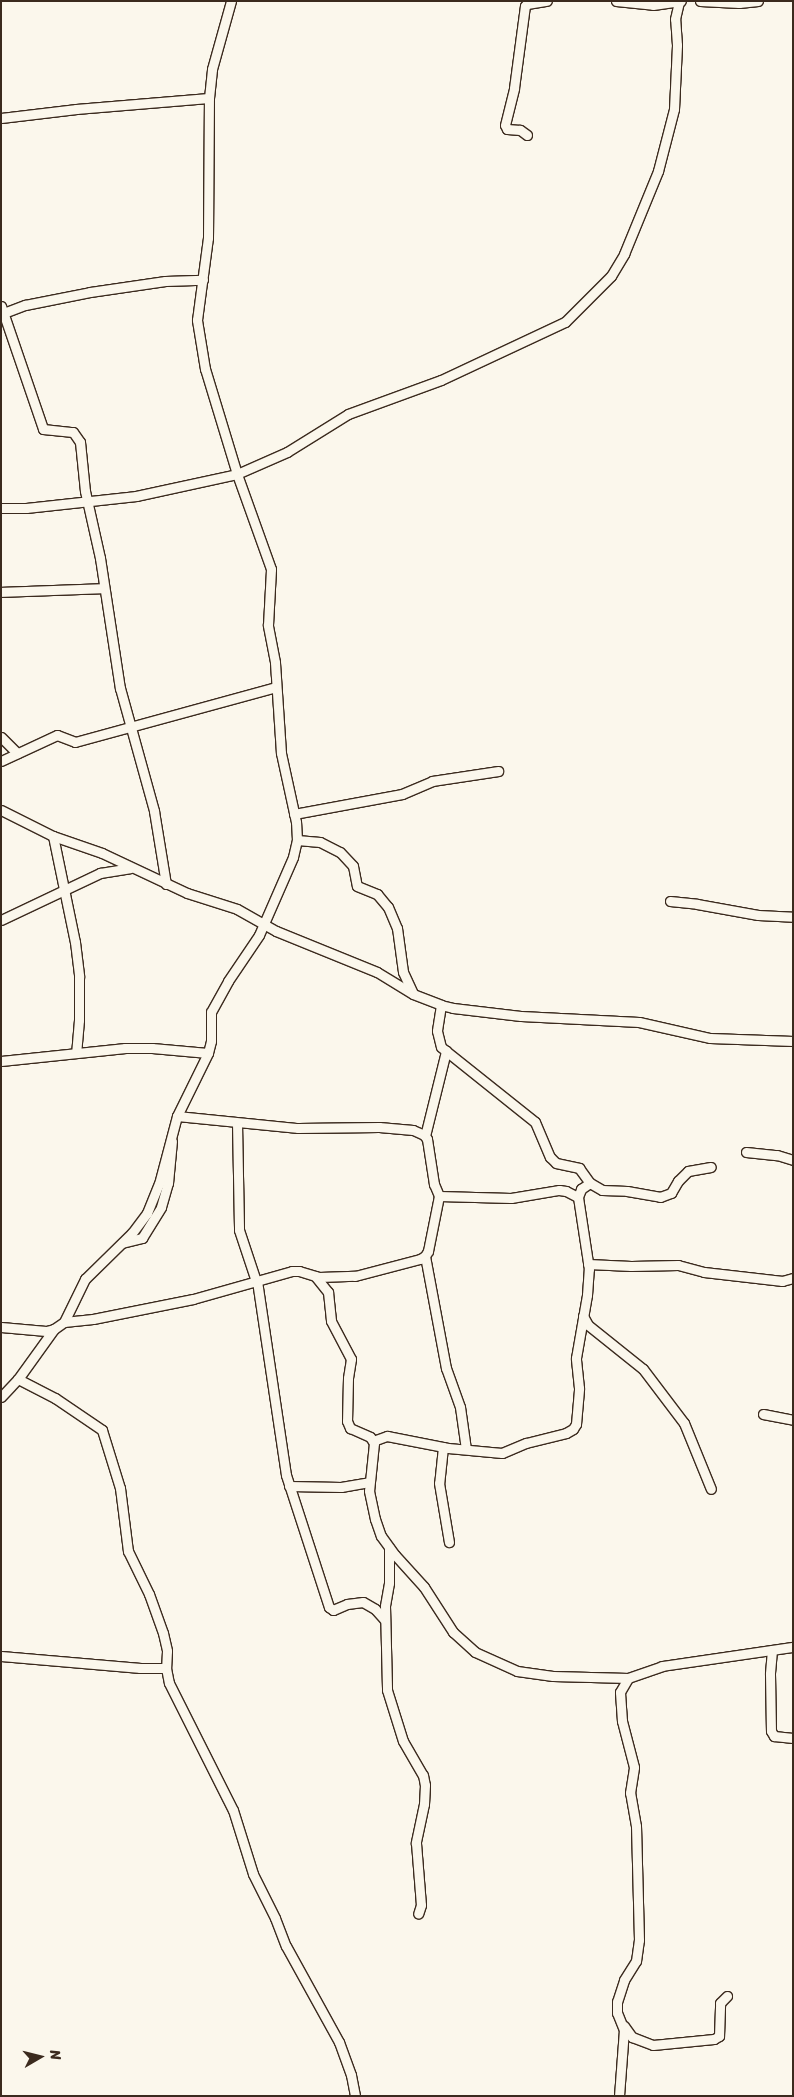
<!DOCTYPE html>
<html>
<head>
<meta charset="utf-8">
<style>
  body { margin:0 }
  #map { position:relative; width:794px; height:2097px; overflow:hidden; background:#fbf7ec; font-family:Sriracha,sans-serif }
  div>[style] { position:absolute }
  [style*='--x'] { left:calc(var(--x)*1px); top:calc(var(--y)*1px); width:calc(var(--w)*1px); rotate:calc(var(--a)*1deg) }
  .roads { filter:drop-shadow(1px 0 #3b2a1e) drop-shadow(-1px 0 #3b2a1e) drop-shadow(0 1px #3b2a1e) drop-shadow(0 -1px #3b2a1e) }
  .street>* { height:9px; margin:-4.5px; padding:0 4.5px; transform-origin:4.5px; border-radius:4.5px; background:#fbf7ec }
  span { translate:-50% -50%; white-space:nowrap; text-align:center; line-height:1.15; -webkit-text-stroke:4.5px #fbf7ec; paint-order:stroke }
  .frame { position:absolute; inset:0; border:2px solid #3b2a1e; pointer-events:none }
  .north { position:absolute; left:15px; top:2032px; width:50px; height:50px; -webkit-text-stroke:4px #fbf7ec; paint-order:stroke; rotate:82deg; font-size:14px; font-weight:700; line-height:20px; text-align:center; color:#3b2a1e }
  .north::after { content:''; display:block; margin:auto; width:18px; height:22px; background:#3b2a1e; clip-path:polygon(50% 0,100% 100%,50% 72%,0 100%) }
</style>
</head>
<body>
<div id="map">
  <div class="roads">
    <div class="street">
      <div style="--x:616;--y:1;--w:37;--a:6"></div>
      <div style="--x:653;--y:5;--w:28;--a:-8"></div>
      <div style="--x:700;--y:1;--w:39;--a:3"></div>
      <div style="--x:739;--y:3;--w:19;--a:-6"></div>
      <div style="--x:1;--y:118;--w:76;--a:-6.8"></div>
      <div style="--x:76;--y:109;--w:133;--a:-4.7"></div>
      <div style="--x:527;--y:135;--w:9;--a:-144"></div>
      <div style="--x:520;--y:130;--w:13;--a:-176"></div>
      <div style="--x:507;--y:129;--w:4;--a:-117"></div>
      <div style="--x:505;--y:125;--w:38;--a:-76"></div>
      <div style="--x:514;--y:88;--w:83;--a:-82.4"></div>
      <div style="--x:525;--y:6;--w:3;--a:-45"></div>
      <div style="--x:527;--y:4;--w:20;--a:-9"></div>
      <div style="--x:1;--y:306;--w:130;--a:71.1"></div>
      <div style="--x:43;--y:429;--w:30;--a:6"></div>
      <div style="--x:73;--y:432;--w:12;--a:55"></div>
      <div style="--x:80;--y:442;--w:49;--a:84.2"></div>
      <div style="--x:85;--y:491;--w:69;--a:77.4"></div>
      <div style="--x:100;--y:558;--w:132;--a:81.3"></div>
      <div style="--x:120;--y:688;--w:128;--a:74.5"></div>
      <div style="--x:154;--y:811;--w:74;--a:80.7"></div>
      <div style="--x:1;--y:314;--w:26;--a:-21"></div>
      <div style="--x:25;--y:305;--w:66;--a:-11.3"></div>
      <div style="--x:90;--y:292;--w:76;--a:-8.3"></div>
      <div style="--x:165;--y:281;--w:38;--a:-2"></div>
      <div style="--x:1;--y:508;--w:25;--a:0"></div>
      <div style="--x:26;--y:508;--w:111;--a:-6.2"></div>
      <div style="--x:136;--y:496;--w:103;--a:-12.3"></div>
      <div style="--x:237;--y:474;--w:55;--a:-23.7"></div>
      <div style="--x:287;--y:452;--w:72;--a:-31.9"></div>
      <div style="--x:348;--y:414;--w:99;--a:-20.1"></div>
      <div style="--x:441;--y:380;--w:137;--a:-25.1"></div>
      <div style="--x:565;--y:322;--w:65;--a:-45"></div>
      <div style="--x:611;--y:276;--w:26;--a:-59"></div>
      <div style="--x:624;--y:254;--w:90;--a:-67.7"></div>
      <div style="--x:658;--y:171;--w:64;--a:-75.5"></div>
      <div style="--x:674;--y:109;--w:64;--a:-87.3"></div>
      <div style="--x:677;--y:45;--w:26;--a:-94"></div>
      <div style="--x:675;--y:19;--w:18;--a:-77"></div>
      <div style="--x:1;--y:592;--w:102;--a:-2.2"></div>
      <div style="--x:1;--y:737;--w:23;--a:45"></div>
      <div style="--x:1;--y:761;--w:62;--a:-24.9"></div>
      <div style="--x:57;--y:735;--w:19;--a:21"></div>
      <div style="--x:75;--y:742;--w:208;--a:-15.3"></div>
      <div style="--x:1;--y:810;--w:58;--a:26.6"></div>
      <div style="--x:53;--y:836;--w:52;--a:19.1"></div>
      <div style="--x:102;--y:853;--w:94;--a:25.2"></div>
      <div style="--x:187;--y:893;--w:52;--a:17.7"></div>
      <div style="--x:237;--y:909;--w:45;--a:29.4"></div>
      <div style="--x:276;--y:931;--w:109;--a:22.1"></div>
      <div style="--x:377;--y:972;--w:42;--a:31.4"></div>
      <div style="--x:413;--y:994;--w:30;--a:21"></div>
      <div style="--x:441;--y:1005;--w:12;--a:14"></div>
      <div style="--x:453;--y:1008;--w:68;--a:6.7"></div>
      <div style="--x:521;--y:1016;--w:118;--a:2.9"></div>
      <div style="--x:639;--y:1022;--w:73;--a:12.7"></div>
      <div style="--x:710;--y:1038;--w:83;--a:2.1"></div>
      <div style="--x:294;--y:814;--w:110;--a:-10.5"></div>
      <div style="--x:402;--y:794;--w:33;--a:-23"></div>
      <div style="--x:432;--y:781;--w:67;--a:-8.6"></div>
      <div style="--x:53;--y:836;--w:108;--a:78.3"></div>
      <div style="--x:75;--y:942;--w:35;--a:83"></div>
      <div style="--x:79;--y:977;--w:43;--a:90"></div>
      <div style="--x:79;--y:1020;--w:33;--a:95"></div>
      <div style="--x:297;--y:840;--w:23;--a:5"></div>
      <div style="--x:320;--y:842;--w:22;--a:27"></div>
      <div style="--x:340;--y:852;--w:19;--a:47"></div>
      <div style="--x:353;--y:866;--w:20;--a:79"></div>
      <div style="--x:357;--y:886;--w:22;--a:22"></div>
      <div style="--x:377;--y:894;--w:17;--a:50"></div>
      <div style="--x:388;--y:907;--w:23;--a:67"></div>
      <div style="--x:397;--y:928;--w:44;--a:82.2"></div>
      <div style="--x:403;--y:972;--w:23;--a:65"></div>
      <div style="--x:670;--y:901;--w:27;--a:6"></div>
      <div style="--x:697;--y:904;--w:62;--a:10.2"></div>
      <div style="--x:758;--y:915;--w:35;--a:3"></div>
      <div style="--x:1;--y:920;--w:110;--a:-25.4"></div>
      <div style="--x:100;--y:873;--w:30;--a:-9"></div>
      <div style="--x:441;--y:1005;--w:26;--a:99"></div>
      <div style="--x:437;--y:1031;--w:16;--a:76"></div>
      <div style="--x:441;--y:1047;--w:120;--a:38.6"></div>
      <div style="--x:535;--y:1122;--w:38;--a:67"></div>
      <div style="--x:550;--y:1157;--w:8;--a:45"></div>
      <div style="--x:556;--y:1163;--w:24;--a:12"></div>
      <div style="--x:579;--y:1168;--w:19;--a:54"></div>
      <div style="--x:590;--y:1183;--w:14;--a:30"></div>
      <div style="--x:602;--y:1190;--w:25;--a:2"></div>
      <div style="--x:627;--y:1191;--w:34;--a:10"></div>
      <div style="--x:660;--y:1197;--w:12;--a:-20"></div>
      <div style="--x:671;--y:1193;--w:14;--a:-60"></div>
      <div style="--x:678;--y:1181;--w:14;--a:-45"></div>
      <div style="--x:688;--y:1171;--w:23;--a:-10"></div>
      <div style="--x:1;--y:1061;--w:125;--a:-6"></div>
      <div style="--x:125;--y:1048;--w:27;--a:0"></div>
      <div style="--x:152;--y:1048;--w:56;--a:5.1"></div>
      <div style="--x:177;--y:1116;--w:122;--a:5.7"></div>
      <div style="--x:298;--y:1128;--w:81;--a:-0.7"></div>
      <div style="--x:379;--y:1127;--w:34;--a:5"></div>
      <div style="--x:413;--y:1130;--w:12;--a:24"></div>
      <div style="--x:424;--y:1135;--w:5;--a:53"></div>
      <div style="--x:427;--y:1139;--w:46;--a:81.2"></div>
      <div style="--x:434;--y:1184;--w:13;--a:67"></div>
      <div style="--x:439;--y:1196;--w:72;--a:1.6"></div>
      <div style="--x:511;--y:1198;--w:49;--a:-9.5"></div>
      <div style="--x:559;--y:1190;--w:7;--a:8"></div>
      <div style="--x:566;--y:1191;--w:13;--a:27"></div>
      <div style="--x:237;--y:1123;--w:107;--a:88.9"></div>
      <div style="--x:239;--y:1230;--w:54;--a:71.6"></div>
      <div style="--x:425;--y:1136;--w:88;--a:-76.1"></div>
      <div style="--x:746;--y:1152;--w:31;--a:6"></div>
      <div style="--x:777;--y:1155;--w:17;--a:17"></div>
      <div style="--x:122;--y:1243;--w:21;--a:-14"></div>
      <div style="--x:142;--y:1238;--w:36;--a:-58"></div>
      <div style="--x:161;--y:1207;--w:25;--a:-74"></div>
      <div style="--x:168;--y:1183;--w:42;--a:-84.6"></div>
      <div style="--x:425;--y:1256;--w:114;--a:79.4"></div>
      <div style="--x:446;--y:1368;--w:41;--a:70.3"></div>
      <div style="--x:460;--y:1407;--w:42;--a:81.9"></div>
      <div style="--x:588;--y:1264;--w:43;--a:2.7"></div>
      <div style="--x:631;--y:1266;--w:47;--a:-1.2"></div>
      <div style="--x:678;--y:1265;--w:27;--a:15"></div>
      <div style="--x:704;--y:1272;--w:79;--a:6.6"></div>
      <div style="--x:782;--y:1281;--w:11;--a:-15"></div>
      <div style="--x:315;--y:1276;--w:21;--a:51"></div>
      <div style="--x:328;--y:1292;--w:29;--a:84"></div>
      <div style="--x:331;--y:1321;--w:43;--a:62.2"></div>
      <div style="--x:351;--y:1359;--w:19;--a:99"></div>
      <div style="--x:348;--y:1378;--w:43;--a:91.3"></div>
      <div style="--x:347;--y:1421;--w:8;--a:67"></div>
      <div style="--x:350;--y:1428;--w:22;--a:24"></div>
      <div style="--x:370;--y:1437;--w:7;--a:56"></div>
      <div style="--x:374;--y:1443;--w:48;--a:95.9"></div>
      <div style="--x:369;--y:1491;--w:29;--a:78"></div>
      <div style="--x:375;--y:1519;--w:18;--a:71"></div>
      <div style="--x:381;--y:1536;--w:24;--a:54"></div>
      <div style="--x:395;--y:1555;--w:43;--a:47.8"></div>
      <div style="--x:424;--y:1587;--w:54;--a:57.2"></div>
      <div style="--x:453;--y:1632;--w:30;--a:42"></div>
      <div style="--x:475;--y:1652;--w:46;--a:24.3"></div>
      <div style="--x:517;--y:1671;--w:36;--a:8"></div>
      <div style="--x:553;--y:1676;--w:75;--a:1.5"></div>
      <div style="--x:257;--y:1281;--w:196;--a:81.5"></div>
      <div style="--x:286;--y:1475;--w:139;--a:72"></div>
      <div style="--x:329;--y:1607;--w:5;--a:37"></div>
      <div style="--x:333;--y:1610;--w:15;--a:-23"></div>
      <div style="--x:347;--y:1604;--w:16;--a:-7"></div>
      <div style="--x:363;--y:1602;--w:14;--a:30"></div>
      <div style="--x:375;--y:1609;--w:15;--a:48"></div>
      <div style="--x:583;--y:1316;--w:10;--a:61"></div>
      <div style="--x:588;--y:1325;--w:70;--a:38.7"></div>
      <div style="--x:643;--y:1369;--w:68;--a:52.8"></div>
      <div style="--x:684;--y:1423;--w:71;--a:67.8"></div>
      <div style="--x:64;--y:1322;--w:29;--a:-6"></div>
      <div style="--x:93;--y:1319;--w:102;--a:-11.3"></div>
      <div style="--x:193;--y:1299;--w:103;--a:-15.8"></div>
      <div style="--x:292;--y:1271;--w:7;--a:0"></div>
      <div style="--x:299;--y:1271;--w:21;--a:17"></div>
      <div style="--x:319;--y:1277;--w:36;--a:-2"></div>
      <div style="--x:355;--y:1276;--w:67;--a:-14.7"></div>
      <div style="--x:420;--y:1259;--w:6;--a:-31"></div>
      <div style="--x:425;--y:1256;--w:6;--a:-59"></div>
      <div style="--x:428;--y:1251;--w:56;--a:-78.7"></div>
      <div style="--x:1;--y:1327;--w:45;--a:5.1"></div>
      <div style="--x:46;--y:1331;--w:8;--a:-14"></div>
      <div style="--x:54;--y:1329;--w:12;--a:-35"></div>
      <div style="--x:64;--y:1322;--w:48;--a:-64"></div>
      <div style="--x:85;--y:1279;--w:66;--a:-44.4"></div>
      <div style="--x:132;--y:1233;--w:25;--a:-53"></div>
      <div style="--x:147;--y:1213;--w:31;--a:-68"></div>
      <div style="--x:159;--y:1184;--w:70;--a:-75.2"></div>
      <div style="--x:177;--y:1116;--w:70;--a:-63.8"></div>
      <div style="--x:208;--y:1053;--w:12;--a:-76"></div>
      <div style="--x:211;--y:1041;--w:29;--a:-90"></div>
      <div style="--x:211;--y:1012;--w:35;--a:-61"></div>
      <div style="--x:228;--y:981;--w:55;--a:-56"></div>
      <div style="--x:259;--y:935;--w:85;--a:-66.4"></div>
      <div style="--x:293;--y:857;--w:17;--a:-77"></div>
      <div style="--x:297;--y:840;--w:18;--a:-93"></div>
      <div style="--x:296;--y:822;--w:71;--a:-102.3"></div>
      <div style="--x:281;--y:753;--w:91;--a:-93.8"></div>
      <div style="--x:275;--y:662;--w:38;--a:-101"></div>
      <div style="--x:268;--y:625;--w:56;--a:-86.9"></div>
      <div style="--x:271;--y:569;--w:101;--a:-109.7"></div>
      <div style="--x:237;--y:474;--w:110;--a:-106.9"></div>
      <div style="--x:205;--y:369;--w:50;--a:-99.3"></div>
      <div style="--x:197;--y:320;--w:83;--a:-82.4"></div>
      <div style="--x:208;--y:238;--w:140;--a:-89.6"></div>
      <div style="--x:209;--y:98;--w:29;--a:-84"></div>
      <div style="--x:212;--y:69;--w:71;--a:-74.4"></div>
      <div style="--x:18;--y:1379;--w:42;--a:27.2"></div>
      <div style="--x:55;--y:1398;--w:57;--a:34.2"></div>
      <div style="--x:102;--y:1430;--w:61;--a:72.8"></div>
      <div style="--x:120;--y:1488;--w:64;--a:82.8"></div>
      <div style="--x:128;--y:1551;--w:48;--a:64"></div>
      <div style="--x:149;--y:1594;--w:41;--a:70.3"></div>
      <div style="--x:163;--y:1633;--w:18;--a:77"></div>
      <div style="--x:167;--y:1651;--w:17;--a:93"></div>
      <div style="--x:166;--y:1668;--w:15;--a:79"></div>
      <div style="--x:169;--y:1683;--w:142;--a:63.3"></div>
      <div style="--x:233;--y:1810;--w:67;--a:72.6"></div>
      <div style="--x:253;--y:1874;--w:49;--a:63.4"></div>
      <div style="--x:275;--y:1918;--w:30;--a:69"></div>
      <div style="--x:286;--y:1946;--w:110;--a:61.1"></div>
      <div style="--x:339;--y:2042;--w:35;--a:70"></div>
      <div style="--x:351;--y:2075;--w:21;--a:79"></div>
      <div style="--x:1;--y:1397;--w:25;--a:-47"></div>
      <div style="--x:18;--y:1379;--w:62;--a:-54.2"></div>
      <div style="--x:763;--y:1414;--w:31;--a:11"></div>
      <div style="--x:373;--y:1441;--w:15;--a:-20"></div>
      <div style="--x:387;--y:1436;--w:62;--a:11.1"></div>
      <div style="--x:448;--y:1448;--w:54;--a:5.3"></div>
      <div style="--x:502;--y:1453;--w:26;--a:-23"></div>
      <div style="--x:526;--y:1443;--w:41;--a:-14"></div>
      <div style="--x:566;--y:1433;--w:8;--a:-30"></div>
      <div style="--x:573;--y:1429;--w:6;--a:-59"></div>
      <div style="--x:576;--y:1424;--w:36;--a:-85"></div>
      <div style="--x:579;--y:1388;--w:30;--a:-96"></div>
      <div style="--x:576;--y:1358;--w:64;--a:-80.1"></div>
      <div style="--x:587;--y:1295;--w:26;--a:-86"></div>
      <div style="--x:589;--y:1269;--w:73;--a:-98.7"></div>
      <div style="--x:578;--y:1197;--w:9;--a:-69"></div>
      <div style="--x:581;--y:1189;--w:11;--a:-34"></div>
      <div style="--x:443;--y:1447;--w:36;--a:96"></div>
      <div style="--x:439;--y:1483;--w:60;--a:80.4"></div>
      <div style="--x:289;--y:1486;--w:52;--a:1.1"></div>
      <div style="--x:341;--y:1487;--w:27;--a:-10"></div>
      <div style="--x:389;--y:1548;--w:35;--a:90"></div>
      <div style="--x:389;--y:1583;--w:23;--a:100"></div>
      <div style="--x:385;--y:1606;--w:84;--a:88.6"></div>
      <div style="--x:387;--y:1690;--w:53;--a:72.6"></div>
      <div style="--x:403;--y:1741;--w:39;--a:60"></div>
      <div style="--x:423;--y:1775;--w:10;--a:79"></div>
      <div style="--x:425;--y:1785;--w:19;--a:93"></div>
      <div style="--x:424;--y:1804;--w:40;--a:102"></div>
      <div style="--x:416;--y:1843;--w:62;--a:85.4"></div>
      <div style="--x:421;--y:1905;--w:9;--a:108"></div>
      <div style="--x:772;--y:1650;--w:24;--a:95"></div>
      <div style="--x:770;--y:1674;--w:57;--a:89"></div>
      <div style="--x:771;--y:1731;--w:6;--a:59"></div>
      <div style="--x:774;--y:1736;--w:19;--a:6"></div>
      <div style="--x:1;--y:1656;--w:140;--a:4.9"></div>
      <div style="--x:140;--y:1668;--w:26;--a:0"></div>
      <div style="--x:624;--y:2026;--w:14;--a:54"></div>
      <div style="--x:632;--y:2037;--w:22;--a:21"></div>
      <div style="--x:653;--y:2045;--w:61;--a:-5.6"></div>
      <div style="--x:714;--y:2039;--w:6;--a:-31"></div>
      <div style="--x:719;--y:2036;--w:33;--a:-88"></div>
      <div style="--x:720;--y:2003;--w:10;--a:-45"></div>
      <div style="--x:619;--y:2096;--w:66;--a:-85.7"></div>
      <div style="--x:624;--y:2030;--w:18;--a:-112"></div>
      <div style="--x:617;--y:2013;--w:11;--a:-90"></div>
      <div style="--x:617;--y:2002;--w:23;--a:-72"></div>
      <div style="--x:624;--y:1980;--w:22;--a:-58"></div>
      <div style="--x:636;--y:1961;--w:21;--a:-82"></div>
      <div style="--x:639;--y:1940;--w:114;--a:-91.5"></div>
      <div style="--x:636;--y:1826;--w:34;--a:-100"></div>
      <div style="--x:630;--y:1793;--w:26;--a:-81"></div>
      <div style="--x:634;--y:1767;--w:48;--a:-104.6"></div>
      <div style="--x:622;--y:1721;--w:29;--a:-94"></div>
      <div style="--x:620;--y:1692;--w:16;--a:-60"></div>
      <div style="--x:628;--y:1678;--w:36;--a:-19"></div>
      <div style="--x:662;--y:1666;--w:132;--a:-8.3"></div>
    </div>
  </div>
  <div class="frame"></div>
  <div class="north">N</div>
</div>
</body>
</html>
